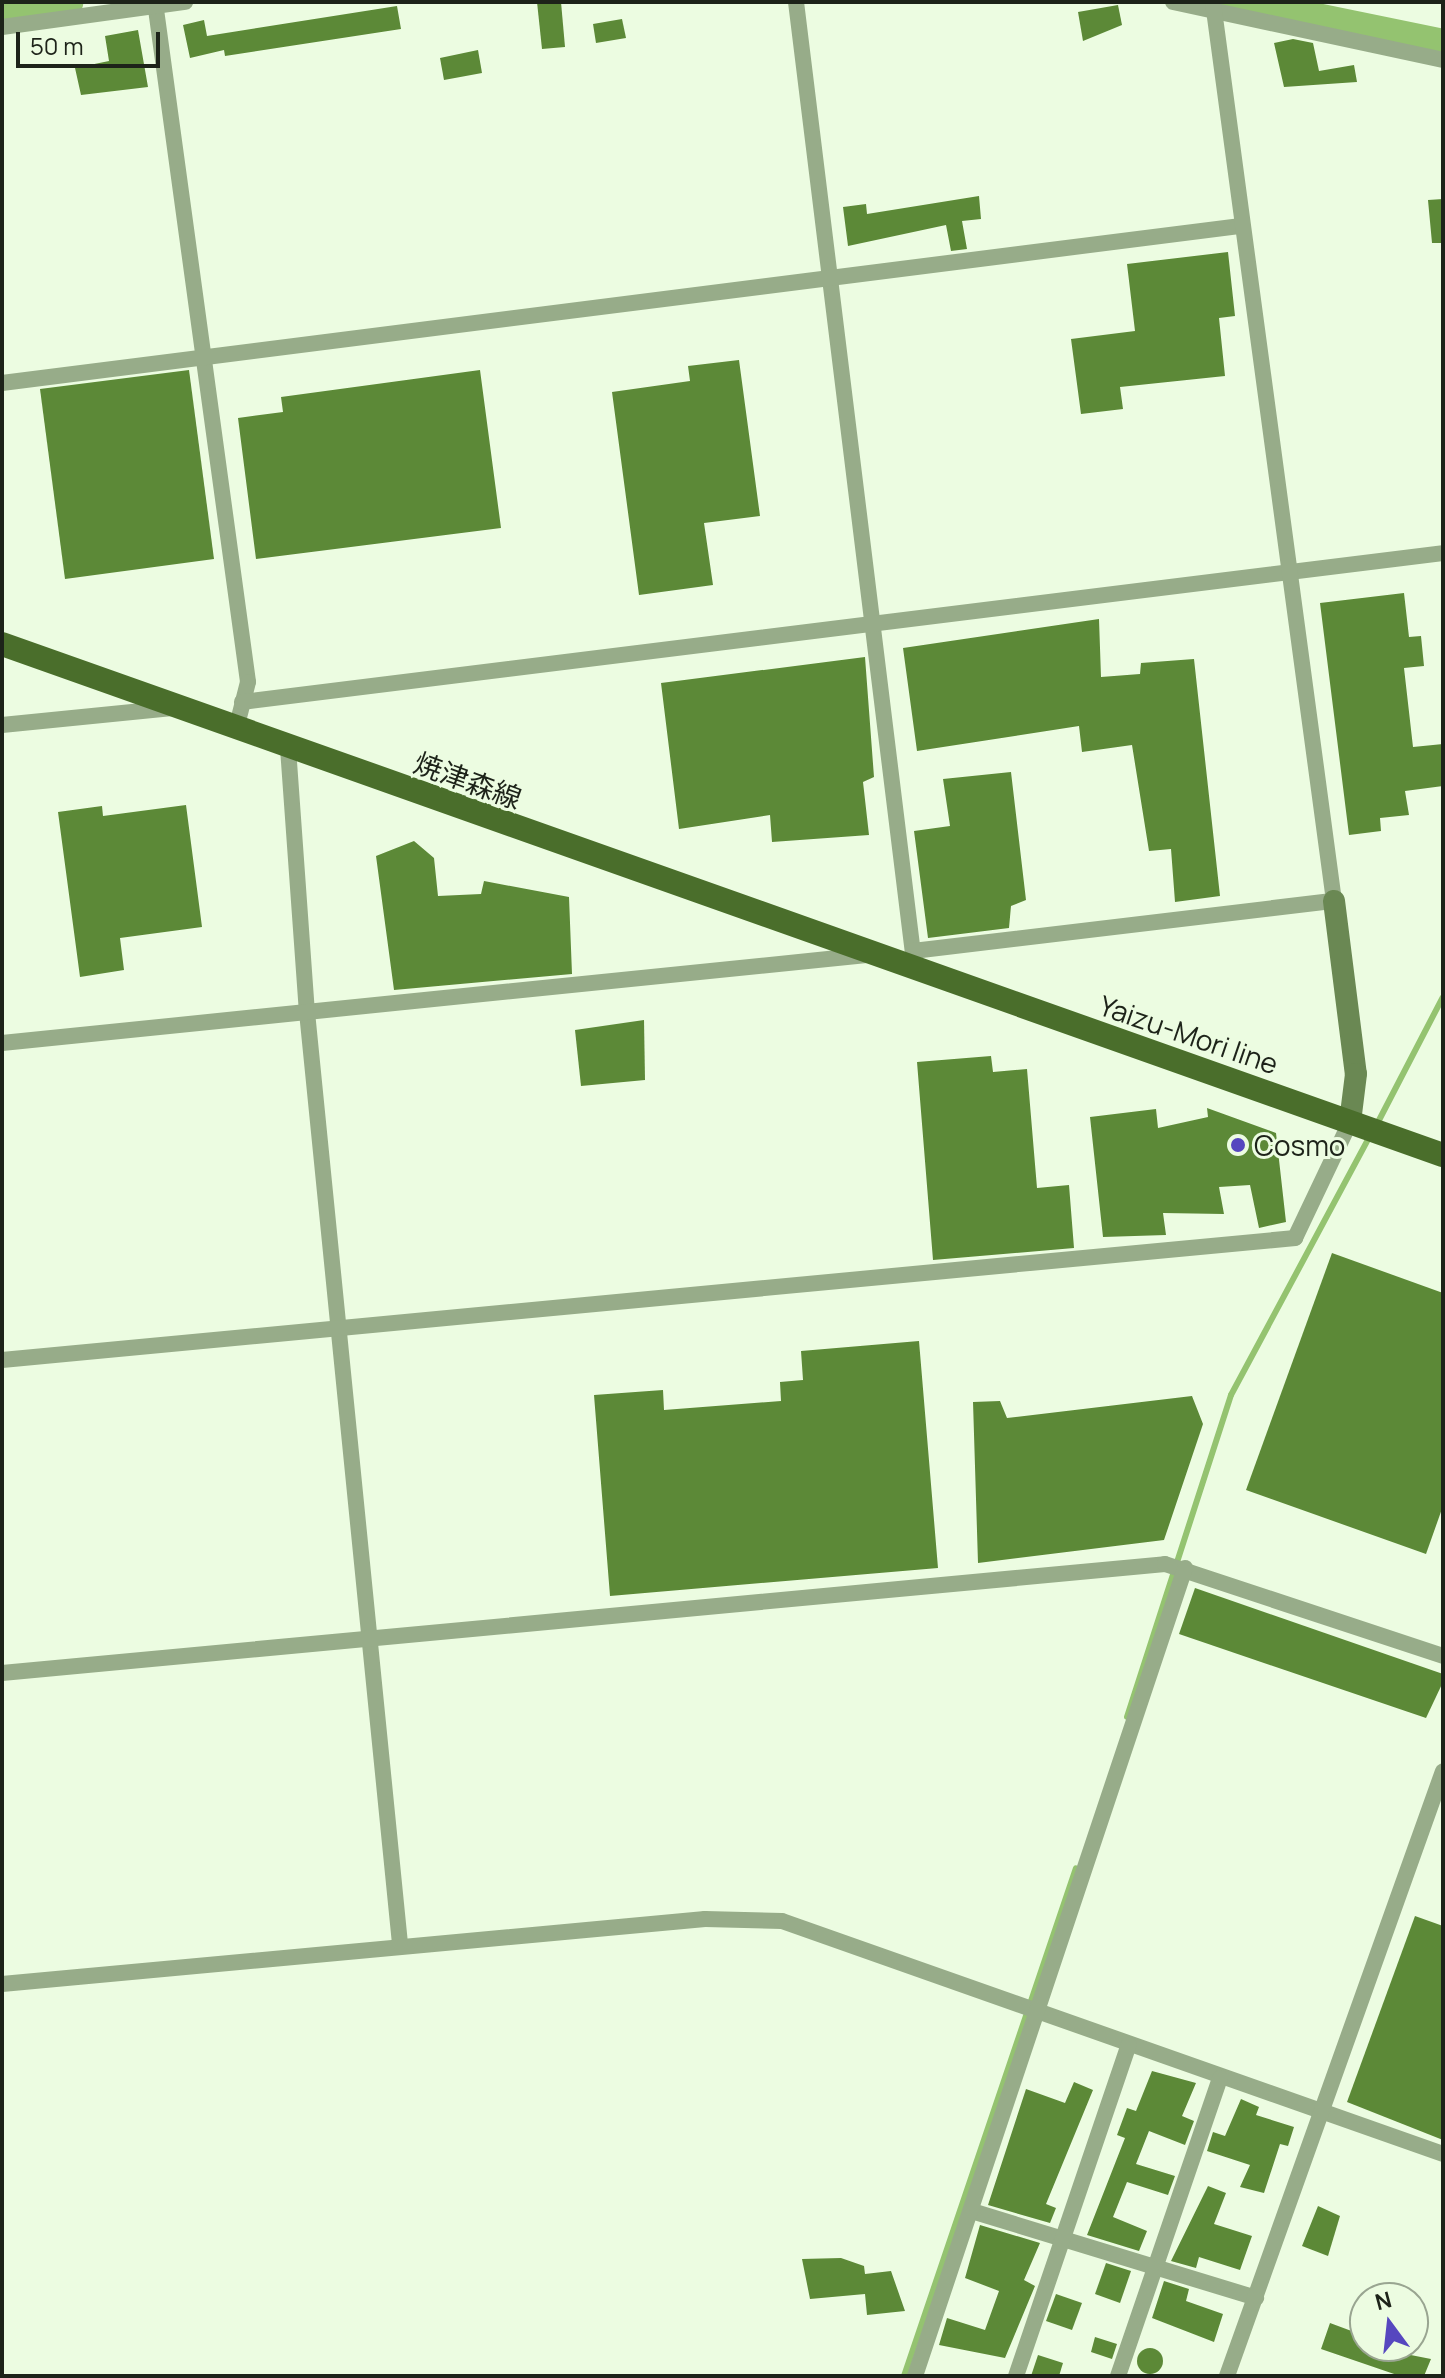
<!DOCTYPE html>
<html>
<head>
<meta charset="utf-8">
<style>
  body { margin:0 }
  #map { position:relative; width:1445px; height:2378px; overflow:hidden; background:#ecfce1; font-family:Manrope,"Noto Sans JP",sans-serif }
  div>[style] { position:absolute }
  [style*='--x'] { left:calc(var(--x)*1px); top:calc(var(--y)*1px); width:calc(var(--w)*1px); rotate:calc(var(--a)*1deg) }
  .stream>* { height:6px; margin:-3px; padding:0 3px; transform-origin:3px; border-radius:3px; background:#94c370 }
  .river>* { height:34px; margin:-17px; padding:0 17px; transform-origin:17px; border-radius:17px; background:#94c370 }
  .building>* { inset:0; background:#5c8937 }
  .round { border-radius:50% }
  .street>* { height:16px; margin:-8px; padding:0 8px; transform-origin:8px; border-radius:8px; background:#97ac89 }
  .secondary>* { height:22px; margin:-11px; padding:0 11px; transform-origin:11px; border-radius:11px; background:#6a8853 }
  .primary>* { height:24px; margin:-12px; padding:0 12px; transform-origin:12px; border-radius:12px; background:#4a6e2b }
  .dots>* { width:22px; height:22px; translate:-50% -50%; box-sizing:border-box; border:4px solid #ecfce1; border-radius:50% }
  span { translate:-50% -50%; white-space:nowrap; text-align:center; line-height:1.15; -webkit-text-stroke:6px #ecfce1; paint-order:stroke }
  .street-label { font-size:28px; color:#1d2319 }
  .poi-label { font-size:28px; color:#1d2319 }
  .left { translate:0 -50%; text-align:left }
  .frame { position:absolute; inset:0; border:4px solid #1d2319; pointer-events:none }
  .north { position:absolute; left:1349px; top:2282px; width:80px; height:80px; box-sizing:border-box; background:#ecfce1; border:2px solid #99a591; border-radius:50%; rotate:345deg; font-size:22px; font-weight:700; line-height:32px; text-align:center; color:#1d2319 }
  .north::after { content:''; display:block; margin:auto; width:28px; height:36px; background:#5647bf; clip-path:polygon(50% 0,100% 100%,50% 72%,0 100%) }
  .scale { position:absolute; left:16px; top:32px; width:144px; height:36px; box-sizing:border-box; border:4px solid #1d2319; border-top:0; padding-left:10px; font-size:24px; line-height:28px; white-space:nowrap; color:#1d2319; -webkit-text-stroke:6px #ecfce1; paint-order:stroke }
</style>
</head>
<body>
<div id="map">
  <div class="stream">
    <div style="--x:1376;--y:1126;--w:145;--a:-62.6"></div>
    <div style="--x:1127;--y:1717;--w:338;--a:-72.1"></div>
    <div style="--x:1231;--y:1395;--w:294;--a:-61.8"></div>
    <div style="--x:904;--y:2376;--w:536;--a:-71.29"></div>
  </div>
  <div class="river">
    <div style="--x:1229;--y:2;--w:218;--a:11.6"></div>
    <div style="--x:2;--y:11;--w:65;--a:-8"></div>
  </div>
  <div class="building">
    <div style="clip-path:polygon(537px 2px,561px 2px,565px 47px,542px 49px)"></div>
    <div style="clip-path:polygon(1118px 5px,1122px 25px,1083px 41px,1078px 12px)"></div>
    <div style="clip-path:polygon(397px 6px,401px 29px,225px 56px,224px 50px,190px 58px,183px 25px,204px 20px,207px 36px)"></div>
    <div style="clip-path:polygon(622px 19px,626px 38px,596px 43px,593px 24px)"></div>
    <div style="clip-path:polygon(138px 30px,148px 87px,81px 95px,75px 68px,109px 61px,105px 36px)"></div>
    <div style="clip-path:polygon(1293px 39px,1313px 43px,1319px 71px,1354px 65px,1357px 82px,1284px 87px,1274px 43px)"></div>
    <div style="clip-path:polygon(478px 50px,482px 73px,444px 80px,440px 58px)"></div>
    <div style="clip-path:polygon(979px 196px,981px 219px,962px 221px,967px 249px,951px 251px,946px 225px,848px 246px,843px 207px,866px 204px,867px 214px)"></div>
    <div style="clip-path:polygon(1443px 199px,1443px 243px,1432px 243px,1428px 200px)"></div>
    <div style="clip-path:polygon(1228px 252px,1235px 316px,1219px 318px,1225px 376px,1120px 387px,1123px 409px,1081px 414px,1071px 339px,1135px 331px,1127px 264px)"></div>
    <div style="clip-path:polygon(739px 360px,760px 516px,704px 523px,713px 585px,639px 595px,612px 392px,690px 381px,688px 366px)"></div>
    <div style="clip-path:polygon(189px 370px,214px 559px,65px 579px,40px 389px)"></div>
    <div style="clip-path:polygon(480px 370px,501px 528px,256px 559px,238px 418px,283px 412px,281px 397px)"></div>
    <div style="clip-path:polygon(1404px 593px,1409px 637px,1421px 636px,1424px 666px,1404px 668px,1413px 747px,1443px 744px,1443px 786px,1405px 791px,1409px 815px,1380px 818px,1381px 831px,1349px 835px,1320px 603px)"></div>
    <div style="clip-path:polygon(1099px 619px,1101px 677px,1140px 674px,1141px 663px,1194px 659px,1220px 896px,1175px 902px,1171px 849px,1149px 851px,1132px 745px,1082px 752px,1079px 726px,917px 751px,903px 648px)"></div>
    <div style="clip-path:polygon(865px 657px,874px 777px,863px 782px,869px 835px,772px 842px,770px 815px,679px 829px,661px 683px)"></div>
    <div style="clip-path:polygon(1011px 772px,1026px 900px,1011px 906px,1009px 928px,928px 938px,914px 831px,950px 826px,943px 779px)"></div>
    <div style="clip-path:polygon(186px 805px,202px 927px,120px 938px,124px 970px,80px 977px,58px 812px,102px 806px,103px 816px)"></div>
    <div style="clip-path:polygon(414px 841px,434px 858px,438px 896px,481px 894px,484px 881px,569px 897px,572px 974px,394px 990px,376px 856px)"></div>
    <div style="clip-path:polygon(644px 1020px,645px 1080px,581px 1086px,575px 1030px)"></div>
    <div style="clip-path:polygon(991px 1056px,993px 1072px,1027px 1069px,1037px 1188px,1069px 1185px,1074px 1248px,933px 1260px,917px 1062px)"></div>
    <div style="clip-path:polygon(1207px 1108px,1276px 1133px,1286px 1222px,1259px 1228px,1250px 1185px,1219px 1187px,1224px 1214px,1163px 1213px,1166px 1235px,1103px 1237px,1090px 1117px,1156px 1109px,1158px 1128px,1208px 1117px)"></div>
    <div style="clip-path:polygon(1332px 1253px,1443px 1293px,1443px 1506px,1426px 1554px,1246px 1490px)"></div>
    <div style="clip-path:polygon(919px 1341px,938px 1568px,610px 1596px,594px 1395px,663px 1390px,664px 1410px,781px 1401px,780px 1382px,803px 1380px,801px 1351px)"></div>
    <div style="clip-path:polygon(1192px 1396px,1203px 1424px,1164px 1540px,978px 1563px,973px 1402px,1000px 1401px,1007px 1418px)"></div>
    <div style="clip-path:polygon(1195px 1588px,1443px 1674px,1443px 1682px,1426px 1718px,1179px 1634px)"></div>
    <div style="clip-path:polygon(1415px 1916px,1443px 1926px,1443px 2140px,1347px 2102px)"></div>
    <div style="clip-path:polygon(1152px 2071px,1196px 2083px,1182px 2116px,1194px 2121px,1185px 2145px,1149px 2131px,1136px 2164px,1175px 2176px,1168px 2195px,1127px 2182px,1113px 2217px,1147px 2231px,1139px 2251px,1087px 2235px,1125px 2138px,1117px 2135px,1127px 2108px,1136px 2111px)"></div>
    <div style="clip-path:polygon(1074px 2082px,1093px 2090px,1046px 2204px,1056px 2208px,1050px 2223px,988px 2205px,1026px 2089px,1065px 2103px)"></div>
    <div style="clip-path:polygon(1241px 2099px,1259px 2107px,1256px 2115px,1294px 2127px,1288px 2146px,1280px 2144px,1264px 2193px,1240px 2187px,1250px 2165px,1207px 2151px,1213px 2132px,1225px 2136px)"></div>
    <div style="clip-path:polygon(1208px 2186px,1226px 2193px,1214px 2224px,1252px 2236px,1240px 2270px,1199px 2257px,1196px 2268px,1171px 2261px)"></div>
    <div style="clip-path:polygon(1318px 2206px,1340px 2216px,1328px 2256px,1302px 2246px)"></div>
    <div style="clip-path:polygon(980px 2225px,1040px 2243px,1024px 2280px,1035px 2286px,1005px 2358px,939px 2345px,947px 2318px,985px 2330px,999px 2291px,965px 2278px)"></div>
    <div style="clip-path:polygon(841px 2258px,864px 2266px,865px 2274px,891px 2271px,905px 2311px,867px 2315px,865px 2294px,810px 2299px,802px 2259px)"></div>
    <div style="clip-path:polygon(1106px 2263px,1131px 2271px,1120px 2303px,1095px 2294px)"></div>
    <div style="clip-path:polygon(1164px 2281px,1189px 2289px,1186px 2301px,1223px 2314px,1214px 2342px,1152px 2318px)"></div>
    <div style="clip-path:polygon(1056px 2294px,1082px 2303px,1072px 2330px,1046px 2321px)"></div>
    <div style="clip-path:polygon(1330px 2323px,1365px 2336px,1365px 2346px,1431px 2359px,1424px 2376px,1400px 2376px,1321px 2349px)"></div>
    <div style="clip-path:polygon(1095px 2337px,1117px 2344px,1112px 2359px,1091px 2352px)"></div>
    <div class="round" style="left:1137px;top:2348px;width:26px;height:26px"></div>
    <div style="clip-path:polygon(1038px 2355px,1063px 2363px,1059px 2376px,1031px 2376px)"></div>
  </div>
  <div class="street">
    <div style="--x:155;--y:2;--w:686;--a:82.21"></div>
    <div style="--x:248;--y:682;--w:49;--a:104.3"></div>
    <div style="--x:796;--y:2;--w:966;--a:82.99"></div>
    <div style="--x:1173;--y:2;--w:276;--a:12.1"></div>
    <div style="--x:2;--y:27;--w:185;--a:-7.8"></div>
    <div style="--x:2;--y:383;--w:1247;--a:-7.23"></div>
    <div style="--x:242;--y:702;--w:1210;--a:-7.07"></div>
    <div style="--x:2;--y:725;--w:171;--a:-5.7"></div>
    <div style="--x:288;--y:748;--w:265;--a:85.9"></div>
    <div style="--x:307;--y:1012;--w:937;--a:84.3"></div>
    <div style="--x:913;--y:951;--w:424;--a:-6.8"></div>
    <div style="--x:1334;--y:901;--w:907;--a:-97.67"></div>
    <div style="--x:2;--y:1043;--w:869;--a:-5.81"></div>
    <div style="--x:2;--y:1360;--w:1299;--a:-5.39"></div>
    <div style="--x:1295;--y:1238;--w:128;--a:-64.6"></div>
    <div style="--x:2;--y:1673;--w:1168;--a:-5.35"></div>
    <div style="--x:1165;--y:1564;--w:293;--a:18.3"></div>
    <div style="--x:2;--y:1984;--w:706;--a:-5.28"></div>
    <div style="--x:705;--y:1919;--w:77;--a:1.5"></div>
    <div style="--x:782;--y:1921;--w:701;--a:19.42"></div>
    <div style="--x:975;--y:2212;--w:294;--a:17"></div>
    <div style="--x:915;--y:2376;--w:852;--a:-71.52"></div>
    <div style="--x:1016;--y:2376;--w:350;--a:-71.2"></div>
    <div style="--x:1118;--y:2376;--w:315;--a:-71.1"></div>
    <div style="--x:1227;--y:2376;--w:642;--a:-70.35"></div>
  </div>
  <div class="secondary">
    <div style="--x:1334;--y:901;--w:174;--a:82.8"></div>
    <div style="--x:1356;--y:1074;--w:48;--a:97.1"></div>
  </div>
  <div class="primary">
    <div style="--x:2;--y:644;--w:1529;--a:19.53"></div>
  </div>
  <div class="dots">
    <div style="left:1238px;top:1145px;background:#5647bf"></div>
  </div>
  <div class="street-label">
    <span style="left:468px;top:780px;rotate:20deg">焼津森線</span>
    <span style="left:1189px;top:1034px;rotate:19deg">Yaizu-Mori line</span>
  </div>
  <div class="poi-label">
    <span class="left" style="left:1254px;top:1145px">Cosmo</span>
  </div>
  <div class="frame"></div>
  <div class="north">N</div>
  <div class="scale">50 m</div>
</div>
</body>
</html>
